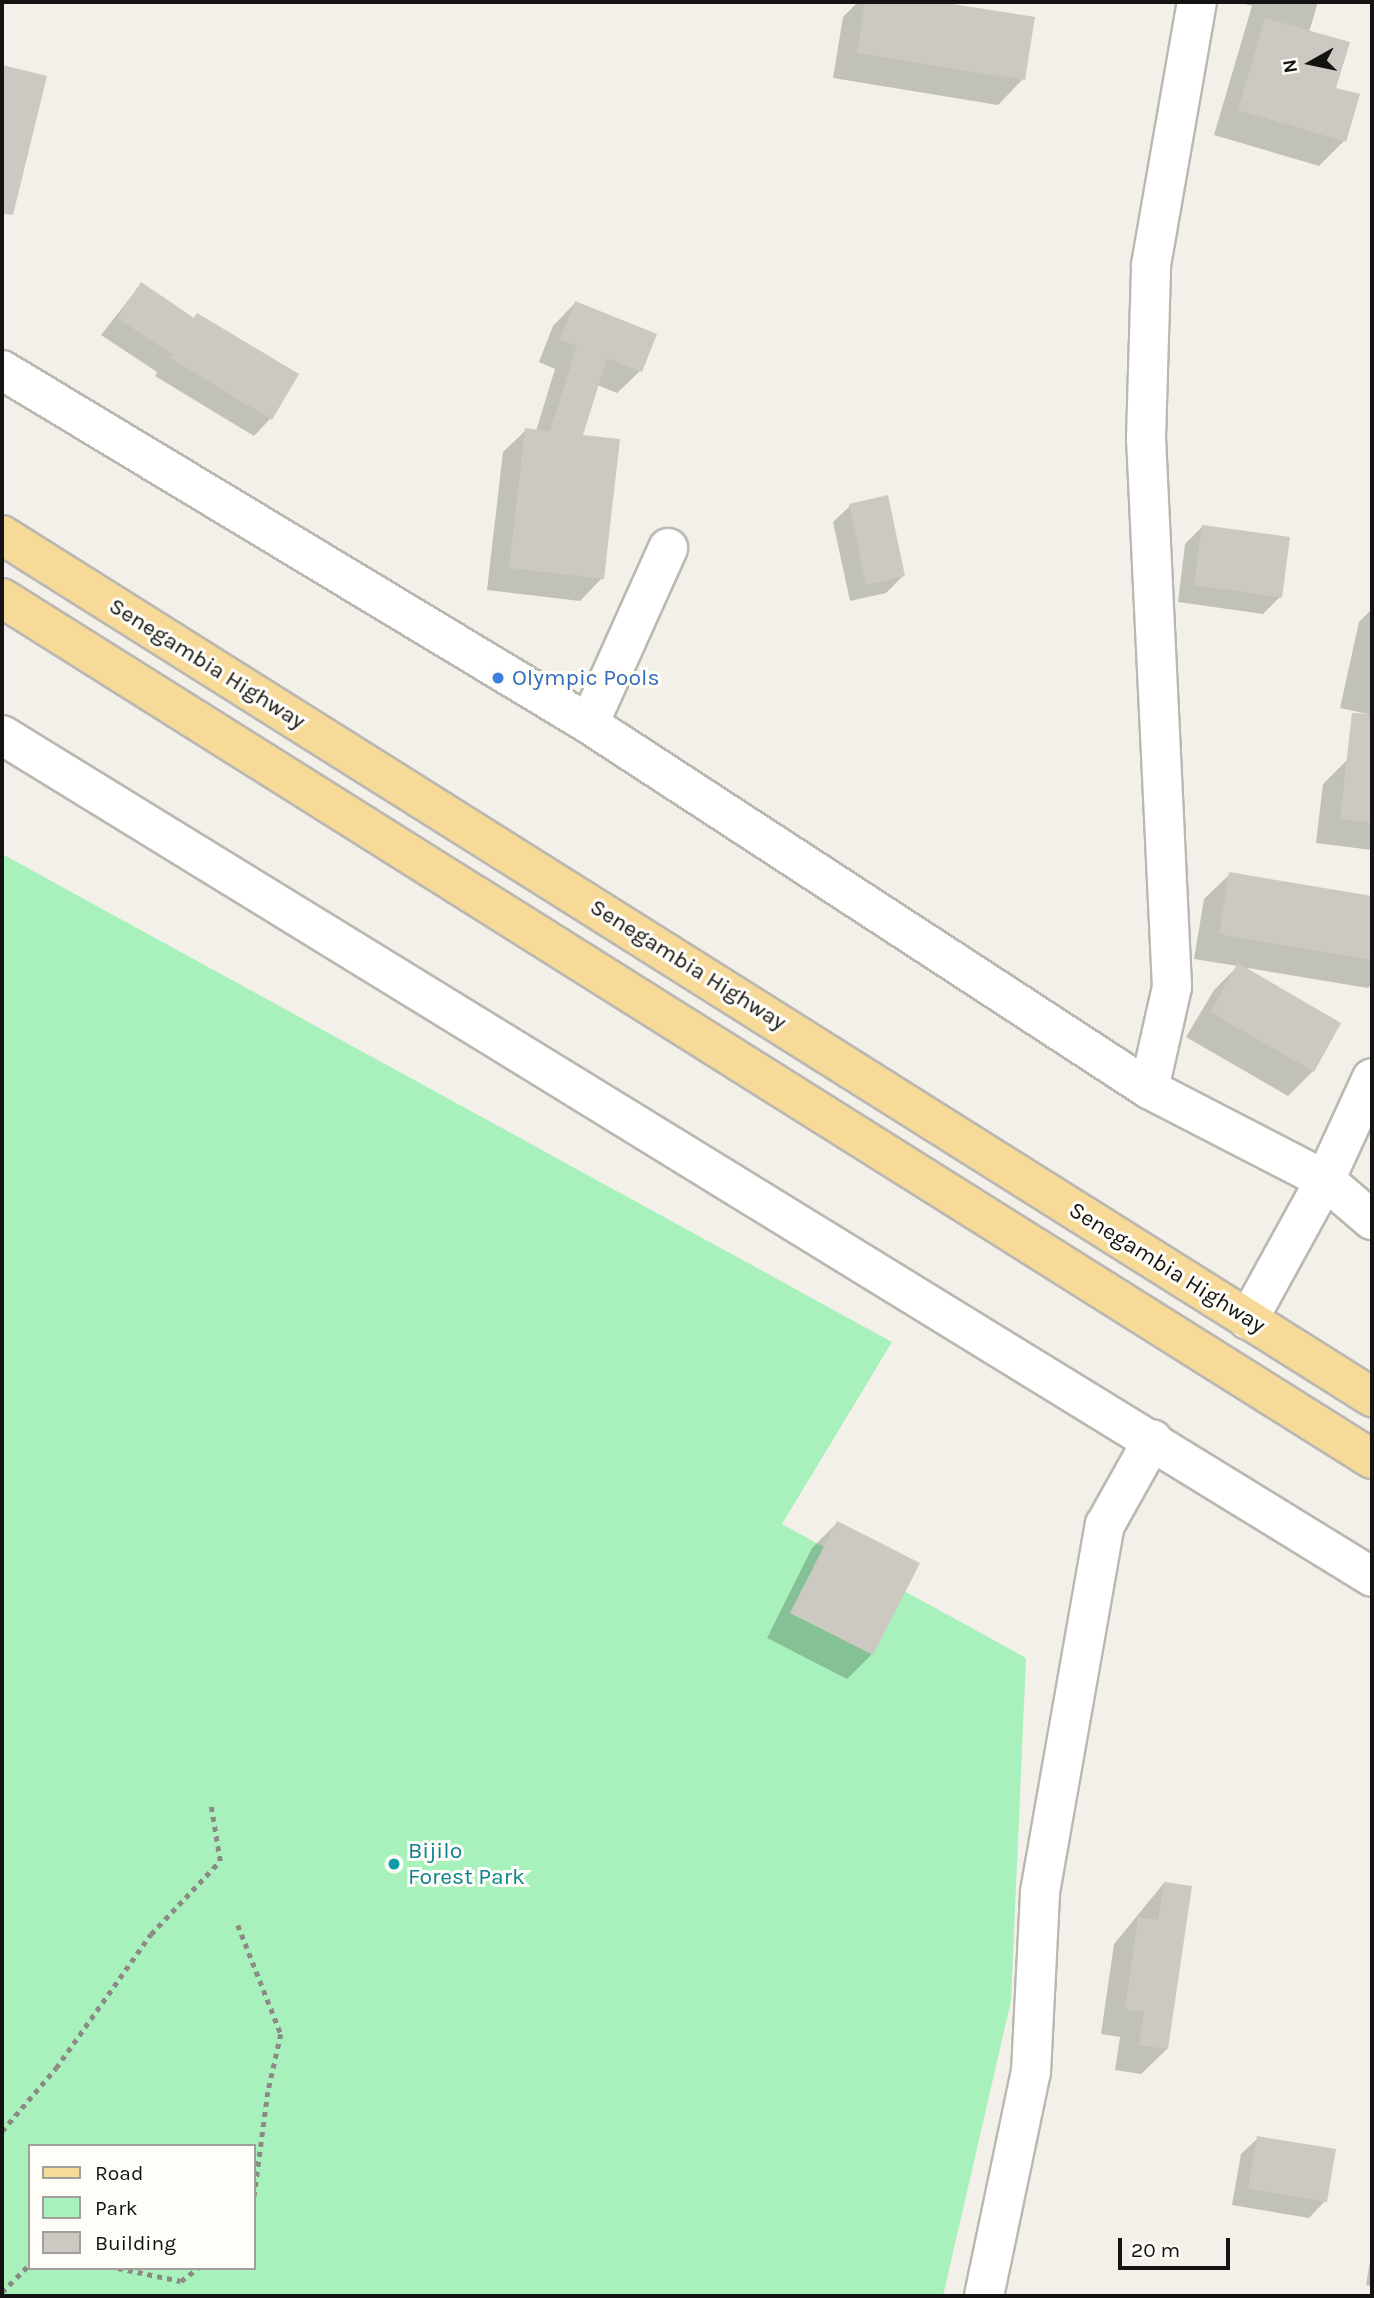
<!DOCTYPE html>
<html>
<head>
<meta charset="utf-8">
<style>
  body { margin:0 }
  #map { position:relative; width:1374px; height:2298px; overflow:hidden; background:#f2f0e8; font-family:Karla,sans-serif }
  div>[style] { position:absolute }
  [style*='--x'] { left:calc(var(--x)*1px); top:calc(var(--y)*1px); width:calc(var(--w)*1px); rotate:calc(var(--a)*1deg) }
  .green>* { inset:0; background:#a8f1bc }
  .shadow>* { inset:0; background:#0003 }
  .building>* { inset:0; background:#cbc9c1 }
  .path>* { height:4.5px; margin-top:-2.25px; transform-origin:0; background:repeating-linear-gradient(90deg,#8c8a85 0 5px,transparent 0 10px) }
  .roads { filter:drop-shadow(2px 0 #bab8b1) drop-shadow(-2px 0 #bab8b1) drop-shadow(0 2px #bab8b1) drop-shadow(0 -2px #bab8b1) }
  .minor>* { height:38px; margin:-19px; padding:0 19px; transform-origin:19px; border-radius:19px; background:#fff }
  .major>* { height:38px; margin:-19px; padding:0 19px; transform-origin:19px; border-radius:19px; background:#f8da98 }
  .dots>* { width:19px; height:19px; translate:-50% -50%; box-sizing:border-box; border:4px solid #fffdf7; border-radius:50% }
  span { translate:-50% -50%; white-space:nowrap; text-align:center; line-height:1.15; -webkit-text-stroke:6px #fffdf7; paint-order:stroke }
  .street-label { font-size:23px; color:#141311 }
  .shop-label { font-size:23px; color:#366cbe }
  .left { translate:0 -50%; text-align:left }
  .culture-label { font-size:23px; color:#0d838f }
  .frame { position:absolute; inset:0; border:4px solid #141311; pointer-events:none }
  .legend { position:absolute; left:28px; top:2144px; width:228px; height:126px; box-sizing:border-box; background:#fffdf7; border:2px solid #a19f9b; margin:0; padding:9px 12px; list-style:none; font-size:21px; color:#141311 }
  .legend li { display:flex; align-items:center; gap:14px; height:35px }
  .legend b { width:35px; border:2px solid #a19f9b }
  .north { position:absolute; left:1276px; top:28px; width:70px; height:70px; -webkit-text-stroke:5px #fffdf7; paint-order:stroke; rotate:261deg; font-size:19px; font-weight:700; line-height:28px; text-align:center; color:#141311 }
  .north::after { content:''; display:block; margin:auto; width:24px; height:32px; background:#141311; clip-path:polygon(50% 0,100% 100%,50% 72%,0 100%) }
  .scale { position:absolute; left:1118px; top:2238px; width:112px; height:32px; box-sizing:border-box; border:4px solid #141311; border-top:0; padding-left:9px; font-size:21px; line-height:24px; white-space:nowrap; color:#141311; -webkit-text-stroke:5px #fffdf7; paint-order:stroke }
</style>
</head>
<body>
<div id="map">
  <div class="green">
    <div style="clip-path:polygon(evenodd,2px 854px,892px 1342px,782px 1524px,1026px 1658px,1011px 2001px,943px 2296px,2px 2296px,2px 854px,30px 2146px,254px 2146px,254px 2268px,30px 2268px,30px 2146px)"></div>
  </div>
  <div class="shadow">
    <div style="clip-path:polygon(858px 2px,928px 2px,1033px 19px,1023px 79px,998px 105px,833px 78px,843px 17px)"></div>
    <div style="clip-path:polygon(1238px 2px,1318px 2px,1309px 32px,1334px 89px,1344px 141px,1319px 166px,1214px 135px,1252px 6px)"></div>
    <div style="clip-path:polygon(2px 67px,45px 78px,13px 205px,2px 217px)"></div>
    <div style="clip-path:polygon(141px 284px,270px 419px,254px 436px,155px 376px,157px 372px,101px 335px)"></div>
    <div style="clip-path:polygon(575px 303px,640px 371px,617px 393px,597px 385px,581px 436px,602px 578px,580px 601px,487px 590px,503px 452px,526px 430px,536px 431px,555px 369px,539px 362px,553px 326px)"></div>
    <div style="clip-path:polygon(850px 506px,903px 576px,886px 593px,850px 601px,833px 522px)"></div>
    <div style="clip-path:polygon(1202px 527px,1280px 597px,1263px 614px,1178px 602px,1185px 544px)"></div>
    <div style="clip-path:polygon(1372px 609px,1372px 715px,1340px 708px,1359px 622px)"></div>
    <div style="clip-path:polygon(1348px 759px,1372px 762px,1372px 850px,1316px 843px,1323px 784px)"></div>
    <div style="clip-path:polygon(1230px 874px,1372px 898px,1372px 984px,1368px 988px,1242px 967px,1313px 1071px,1288px 1096px,1186px 1037px,1214px 990px,1238px 966px,1194px 959px,1204px 899px)"></div>
    <div style="clip-path:polygon(837px 1523px,872px 1654px,847px 1679px,767px 1638px,812px 1548px)"></div>
    <div style="clip-path:polygon(1164px 1883px,1167px 2049px,1141px 2074px,1115px 2070px,1120px 2037px,1101px 2034px,1114px 1944px)"></div>
    <div style="clip-path:polygon(1258px 2138px,1325px 2201px,1309px 2218px,1232px 2205px,1241px 2154px)"></div>
    <div style="clip-path:polygon(1372px 2249px,1372px 2286px,1366px 2285px)"></div>
  </div>
  <div class="building">
    <div style="clip-path:polygon(865px 2px,940px 2px,1035px 17px,1025px 80px,857px 53px)"></div>
    <div style="clip-path:polygon(1265px 18px,1350px 42px,1336px 88px,1360px 94px,1346px 142px,1238px 110px)"></div>
    <div style="clip-path:polygon(2px 65px,47px 76px,13px 215px,2px 213px)"></div>
    <div style="clip-path:polygon(141px 282px,194px 318px,197px 313px,299px 374px,272px 420px,170px 358px,173px 355px,117px 318px)"></div>
    <div style="clip-path:polygon(575px 301px,657px 334px,642px 372px,607px 358px,583px 435px,620px 439px,604px 579px,509px 568px,525px 428px,550px 431px,577px 346px,560px 340px)"></div>
    <div style="clip-path:polygon(888px 495px,905px 576px,866px 585px,849px 504px)"></div>
    <div style="clip-path:polygon(1202px 525px,1290px 537px,1282px 598px,1194px 585px)"></div>
    <div style="clip-path:polygon(1352px 713px,1372px 714px,1372px 823px,1340px 819px)"></div>
    <div style="clip-path:polygon(1229px 872px,1372px 896px,1372px 960px,1219px 934px)"></div>
    <div style="clip-path:polygon(1238px 963px,1341px 1023px,1314px 1072px,1210px 1012px)"></div>
    <div style="clip-path:polygon(837px 1521px,920px 1563px,873px 1655px,790px 1613px)"></div>
    <div style="clip-path:polygon(1164px 1882px,1192px 1886px,1168px 2049px,1139px 2045px,1144px 2012px,1125px 2009px,1138px 1917px,1158px 1920px)"></div>
    <div style="clip-path:polygon(1257px 2136px,1336px 2149px,1327px 2202px,1248px 2189px)"></div>
  </div>
  <div class="path">
    <div style="--x:238;--y:1925;--w:117;--a:68.5"></div>
    <div style="--x:281;--y:2034;--w:59;--a:102.6"></div>
    <div style="--x:268;--y:2092;--w:107;--a:97.5"></div>
    <div style="--x:2;--y:2131;--w:83;--a:-49.4"></div>
    <div style="--x:56;--y:2068;--w:164;--a:-54.7"></div>
    <div style="--x:151;--y:1934;--w:100;--a:-46.6"></div>
    <div style="--x:220;--y:1861;--w:56;--a:-99.3"></div>
    <div style="--x:118;--y:2268;--w:64;--a:11.7"></div>
    <div style="--x:181;--y:2281;--w:21;--a:-37"></div>
    <div style="--x:2;--y:2292;--w:40;--a:-45"></div>
  </div>
  <div class="roads">
    <div class="minor">
      <div style="--x:2;--y:370;--w:685;--a:31.09"></div>
      <div style="--x:589;--y:724;--w:668;--a:33.1"></div>
      <div style="--x:1149;--y:1089;--w:198;--a:27.3"></div>
      <div style="--x:1325;--y:1180;--w:62;--a:40.4"></div>
      <div style="--x:589;--y:724;--w:193;--a:-65.8"></div>
      <div style="--x:2;--y:735;--w:1608;--a:31.57"></div>
      <div style="--x:1149;--y:1089;--w:105;--a:-77.3"></div>
      <div style="--x:1172;--y:987;--w:550;--a:-92.71"></div>
      <div style="--x:1146;--y:438;--w:173;--a:-88.3"></div>
      <div style="--x:1151;--y:265;--w:267;--a:-80.1"></div>
      <div style="--x:1248;--y:1320;--w:160;--a:-61.2"></div>
      <div style="--x:1325;--y:1180;--w:112;--a:-65.3"></div>
      <div style="--x:984;--y:2296;--w:229;--a:-78.2"></div>
      <div style="--x:1031;--y:2072;--w:180;--a:-87.1"></div>
      <div style="--x:1040;--y:1892;--w:373;--a:-80"></div>
      <div style="--x:1105;--y:1525;--w:98;--a:-60.8"></div>
    </div>
    <div class="major">
      <div style="--x:2;--y:535;--w:1619;--a:32.18"></div>
      <div style="--x:2;--y:598;--w:1618;--a:32.15"></div>
    </div>
  </div>
  <div class="dots">
    <div style="left:498px;top:678px;background:#3f7fe0"></div>
    <div style="left:394px;top:1864px;background:#0f9aa8"></div>
  </div>
  <div class="street-label">
    <span style="left:207px;top:664px;rotate:32deg">Senegambia Highway</span>
    <span style="left:688px;top:965px;rotate:32deg">Senegambia Highway</span>
    <span style="left:1167px;top:1268px;rotate:32deg">Senegambia Highway</span>
  </div>
  <div class="shop-label">
    <span class="left" style="left:512px;top:678px">Olympic Pools</span>
  </div>
  <div class="culture-label">
    <span class="left" style="left:408px;top:1864px">Bijilo<br>Forest Park</span>
  </div>
  <div class="frame"></div>
  <ul class="legend">
  <li><b style="height:9px;background:#f8da98"></b>Road</li>
  <li><b style="height:19px;background:#a8f1bc"></b>Park</li>
  <li><b style="height:19px;background:#cbc9c1"></b>Building</li>
  </ul>
  <div class="north">N</div>
  <div class="scale">20 m</div>
</div>
</body>
</html>
